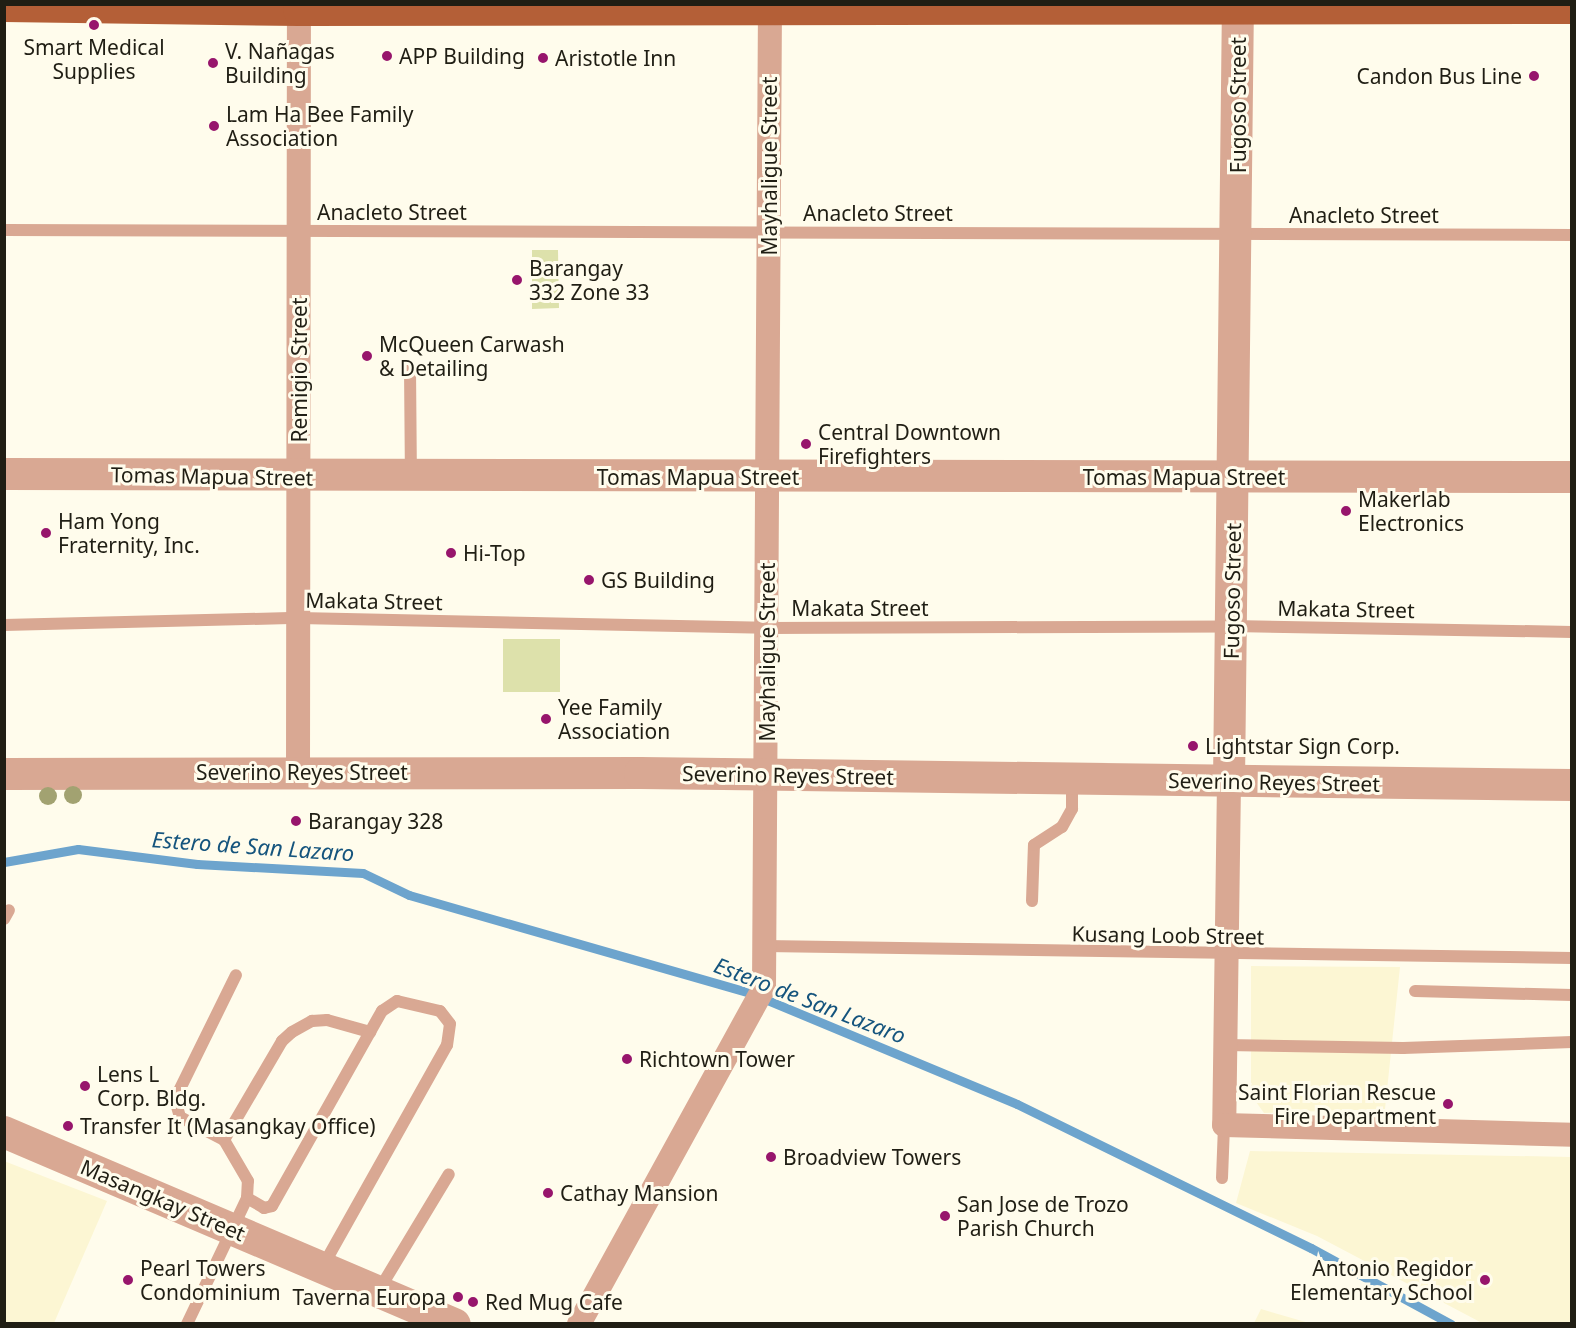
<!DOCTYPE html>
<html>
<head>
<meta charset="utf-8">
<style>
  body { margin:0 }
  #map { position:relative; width:1576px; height:1328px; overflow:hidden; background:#fffcec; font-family:"Noto Sans",sans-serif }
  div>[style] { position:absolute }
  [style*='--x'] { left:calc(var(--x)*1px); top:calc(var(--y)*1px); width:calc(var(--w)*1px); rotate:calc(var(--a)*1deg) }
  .built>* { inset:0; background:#fcf6d3 }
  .green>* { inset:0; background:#dde1ab }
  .stream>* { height:9px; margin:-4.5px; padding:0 4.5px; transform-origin:4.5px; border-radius:4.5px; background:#6da4cd }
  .service>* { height:12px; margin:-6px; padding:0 6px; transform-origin:6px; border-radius:6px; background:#d9a893 }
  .minor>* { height:24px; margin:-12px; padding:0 12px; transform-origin:12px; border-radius:12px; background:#d9a893 }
  .tertiary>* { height:32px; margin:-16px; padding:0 16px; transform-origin:16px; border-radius:16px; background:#d9a893 }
  .primary>* { height:33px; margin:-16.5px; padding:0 16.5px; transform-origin:16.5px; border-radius:16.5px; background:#b45f37 }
  .trees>* { width:18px; height:18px; margin:-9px; border-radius:50%; background:#a2a271 }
  .dots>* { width:16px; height:16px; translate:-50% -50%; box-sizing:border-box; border:3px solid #fffcec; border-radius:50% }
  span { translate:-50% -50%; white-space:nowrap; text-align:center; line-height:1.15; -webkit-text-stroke:6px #fffcec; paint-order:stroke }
  .poi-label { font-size:21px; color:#201e14 }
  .left { translate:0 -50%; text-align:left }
  .right { translate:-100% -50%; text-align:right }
  .street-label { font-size:21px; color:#201e14 }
  .water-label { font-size:22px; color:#15547d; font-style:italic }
  .frame { position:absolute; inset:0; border:6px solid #201e14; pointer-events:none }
</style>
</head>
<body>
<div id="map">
  <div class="built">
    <div style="clip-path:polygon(1251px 966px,1400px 967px,1385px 1109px,1264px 1113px,1251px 1095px)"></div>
    <div style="clip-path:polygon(1250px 1151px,1571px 1157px,1571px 1323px,1482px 1323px,1317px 1236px,1236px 1203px)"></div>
    <div style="clip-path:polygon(4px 1161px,107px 1201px,54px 1323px,5px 1323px)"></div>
    <div style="clip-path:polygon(1261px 1309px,1309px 1323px,1254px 1323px)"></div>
  </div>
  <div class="green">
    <div style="clip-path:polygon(532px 250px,558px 250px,559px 308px,532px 309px)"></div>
    <div style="clip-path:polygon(503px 639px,560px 639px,560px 692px,503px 692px)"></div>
  </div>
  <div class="stream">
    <div style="--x:4;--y:862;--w:75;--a:-10"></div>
    <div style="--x:78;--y:849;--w:120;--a:7.2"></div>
    <div style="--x:197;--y:864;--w:166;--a:3.1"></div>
    <div style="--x:363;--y:873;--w:51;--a:25.6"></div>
    <div style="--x:409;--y:895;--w:353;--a:16"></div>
    <div style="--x:748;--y:992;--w:291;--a:22.6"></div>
    <div style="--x:1017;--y:1104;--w:327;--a:26.1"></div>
    <div style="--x:1311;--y:1248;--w:159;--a:28.5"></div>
  </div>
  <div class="service">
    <div style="--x:4;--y:230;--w:1568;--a:0.18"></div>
    <div style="--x:410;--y:368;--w:105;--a:89.5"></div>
    <div style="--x:4;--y:625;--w:295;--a:-1.4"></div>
    <div style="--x:299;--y:618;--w:468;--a:1.2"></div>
    <div style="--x:767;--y:628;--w:465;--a:-0.2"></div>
    <div style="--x:1232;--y:626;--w:340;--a:1"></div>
    <div style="--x:1032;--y:901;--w:56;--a:-88"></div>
    <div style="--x:1034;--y:845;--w:33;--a:-33"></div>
    <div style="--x:1062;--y:827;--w:21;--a:-61"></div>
    <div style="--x:1072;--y:809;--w:30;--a:-90"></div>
    <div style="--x:4;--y:919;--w:10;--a:-61"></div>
    <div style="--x:765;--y:946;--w:807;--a:0.85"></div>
    <div style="--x:1415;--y:991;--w:157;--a:1.5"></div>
    <div style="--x:1225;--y:1045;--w:178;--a:1"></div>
    <div style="--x:1403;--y:1048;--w:169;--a:-2"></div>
    <div style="--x:224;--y:1140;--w:115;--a:-59.6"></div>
    <div style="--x:282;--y:1041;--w:13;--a:-42"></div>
    <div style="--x:292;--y:1032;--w:23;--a:-29"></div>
    <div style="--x:312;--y:1021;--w:15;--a:-4"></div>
    <div style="--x:327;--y:1020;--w:45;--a:15.6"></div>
    <div style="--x:1222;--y:1178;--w:53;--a:-87.8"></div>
    <div style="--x:247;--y:1198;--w:20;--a:30"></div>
    <div style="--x:264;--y:1208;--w:8;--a:-14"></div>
    <div style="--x:272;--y:1206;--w:224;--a:-60.6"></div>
    <div style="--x:382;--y:1011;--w:18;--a:-34"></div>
    <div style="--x:397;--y:1001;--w:44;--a:13.1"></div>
    <div style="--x:440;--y:1011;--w:16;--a:52"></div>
    <div style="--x:450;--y:1024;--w:21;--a:98"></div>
    <div style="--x:447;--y:1045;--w:253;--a:119.3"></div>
    <div style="--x:379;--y:1290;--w:135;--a:-58.9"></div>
    <div style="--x:187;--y:1324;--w:140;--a:-64.5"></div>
    <div style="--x:247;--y:1198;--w:17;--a:-87"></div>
    <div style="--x:248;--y:1181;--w:48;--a:-120.3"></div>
    <div style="--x:224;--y:1140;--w:50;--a:-152.4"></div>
    <div style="--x:180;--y:1117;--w:19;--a:-106"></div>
    <div style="--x:175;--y:1099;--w:138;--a:-63.8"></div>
  </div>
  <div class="minor">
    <div style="--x:298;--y:771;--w:767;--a:-89.93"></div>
    <div style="--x:1229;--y:782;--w:343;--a:90.8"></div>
    <div style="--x:1224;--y:1125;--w:348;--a:1.6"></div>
    <div style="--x:579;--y:1324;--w:384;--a:-61.2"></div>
    <div style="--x:764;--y:987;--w:983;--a:-89.65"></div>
  </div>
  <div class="tertiary">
    <div style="--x:4;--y:474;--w:1568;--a:0.11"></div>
    <div style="--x:4;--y:774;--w:636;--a:-0.09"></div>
    <div style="--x:640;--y:773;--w:932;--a:0.74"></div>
    <div style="--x:1229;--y:782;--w:778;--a:-89.34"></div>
    <div style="--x:4;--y:1132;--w:490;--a:23.1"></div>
  </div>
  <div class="primary">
    <div style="--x:4;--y:5;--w:295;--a:0.8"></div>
    <div style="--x:299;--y:9;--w:1273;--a:-0.09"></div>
  </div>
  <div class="trees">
    <div style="left:73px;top:795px"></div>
    <div style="left:48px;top:796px"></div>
  </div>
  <div class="dots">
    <div style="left:94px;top:25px;background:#97156c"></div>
    <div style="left:387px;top:56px;background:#97156c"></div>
    <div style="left:543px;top:58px;background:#97156c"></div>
    <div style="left:213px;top:63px;background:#97156c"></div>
    <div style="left:1534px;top:76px;background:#97156c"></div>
    <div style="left:214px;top:126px;background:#97156c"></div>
    <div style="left:517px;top:280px;background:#97156c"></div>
    <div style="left:367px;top:356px;background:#97156c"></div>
    <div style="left:806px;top:444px;background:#97156c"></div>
    <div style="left:1346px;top:511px;background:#97156c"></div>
    <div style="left:46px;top:533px;background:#97156c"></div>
    <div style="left:451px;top:553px;background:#97156c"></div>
    <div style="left:589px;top:580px;background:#97156c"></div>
    <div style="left:546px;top:719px;background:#97156c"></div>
    <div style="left:1193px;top:746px;background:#97156c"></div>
    <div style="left:296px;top:821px;background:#97156c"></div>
    <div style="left:627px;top:1059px;background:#97156c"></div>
    <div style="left:85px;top:1086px;background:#97156c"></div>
    <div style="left:1448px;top:1104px;background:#97156c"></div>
    <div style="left:68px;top:1126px;background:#97156c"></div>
    <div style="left:771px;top:1157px;background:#97156c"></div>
    <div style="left:548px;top:1193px;background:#97156c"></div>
    <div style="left:945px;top:1216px;background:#97156c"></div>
    <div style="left:128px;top:1280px;background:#97156c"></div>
    <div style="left:1485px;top:1280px;background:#97156c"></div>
    <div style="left:458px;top:1297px;background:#97156c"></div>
    <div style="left:473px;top:1302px;background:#97156c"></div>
  </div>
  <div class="poi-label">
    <span style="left:94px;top:59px">Smart Medical<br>Supplies</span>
    <span class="left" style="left:225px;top:63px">V. Nañagas<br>Building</span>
    <span class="left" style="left:399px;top:56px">APP Building</span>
    <span class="left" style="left:555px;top:58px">Aristotle Inn</span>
    <span class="right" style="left:1522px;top:76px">Candon Bus Line</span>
    <span class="left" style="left:226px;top:126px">Lam Ha Bee Family<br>Association</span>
    <span class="left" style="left:529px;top:280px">Barangay<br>332 Zone 33</span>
    <span class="left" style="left:379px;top:356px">McQueen Carwash<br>&amp; Detailing</span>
    <span class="left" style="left:818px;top:444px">Central Downtown<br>Firefighters</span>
    <span class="left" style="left:1358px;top:511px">Makerlab<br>Electronics</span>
    <span class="left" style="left:58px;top:533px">Ham Yong<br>Fraternity, Inc.</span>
    <span class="left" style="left:463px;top:553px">Hi-Top</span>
    <span class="left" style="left:601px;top:580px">GS Building</span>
    <span class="left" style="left:558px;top:719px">Yee Family<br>Association</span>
    <span class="left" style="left:1205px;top:746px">Lightstar Sign Corp.</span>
    <span class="left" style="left:308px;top:821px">Barangay 328</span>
    <span class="left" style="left:639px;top:1059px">Richtown Tower</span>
    <span class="left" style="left:97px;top:1086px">Lens L<br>Corp. Bldg.</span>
    <span class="right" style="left:1436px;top:1104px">Saint Florian Rescue<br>Fire Department</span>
    <span class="left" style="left:80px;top:1126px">Transfer It (Masangkay Office)</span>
    <span class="left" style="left:783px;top:1157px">Broadview Towers</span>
    <span class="left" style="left:560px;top:1193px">Cathay Mansion</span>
    <span class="left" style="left:957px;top:1216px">San Jose de Trozo<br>Parish Church</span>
    <span class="left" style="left:140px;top:1280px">Pearl Towers<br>Condominium</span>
    <span class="right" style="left:1473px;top:1280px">Antonio Regidor<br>Elementary School</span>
    <span class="right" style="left:446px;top:1297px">Taverna Europa</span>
    <span class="left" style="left:485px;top:1302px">Red Mug Cafe</span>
  </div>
  <div class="street-label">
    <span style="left:1238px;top:105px;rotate:-90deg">Fugoso Street</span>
    <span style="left:769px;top:166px;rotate:-90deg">Mayhaligue Street</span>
    <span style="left:392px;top:212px">Anacleto Street</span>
    <span style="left:878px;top:213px">Anacleto Street</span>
    <span style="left:1364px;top:215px">Anacleto Street</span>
    <span style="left:299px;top:370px;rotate:-90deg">Remigio Street</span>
    <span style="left:212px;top:476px;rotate:1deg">Tomas Mapua Street</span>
    <span style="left:698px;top:477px">Tomas Mapua Street</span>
    <span style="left:1184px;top:477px">Tomas Mapua Street</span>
    <span style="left:1232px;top:591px;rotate:-89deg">Fugoso Street</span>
    <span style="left:374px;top:601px;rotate:1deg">Makata Street</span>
    <span style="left:860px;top:608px">Makata Street</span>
    <span style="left:1346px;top:609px;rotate:1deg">Makata Street</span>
    <span style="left:767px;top:652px;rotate:-90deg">Mayhaligue Street</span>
    <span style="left:302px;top:772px">Severino Reyes Street</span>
    <span style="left:788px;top:775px;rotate:1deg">Severino Reyes Street</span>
    <span style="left:1274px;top:782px;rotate:1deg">Severino Reyes Street</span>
    <span style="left:1168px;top:935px;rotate:1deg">Kusang Loob Street</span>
    <span style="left:163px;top:1200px;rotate:23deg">Masangkay Street</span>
  </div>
  <div class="water-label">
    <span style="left:253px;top:846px;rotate:4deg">Estero de San Lazaro</span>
    <span style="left:810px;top:1000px;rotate:21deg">Estero de San Lazaro</span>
  </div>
  <div class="frame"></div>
</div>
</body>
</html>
